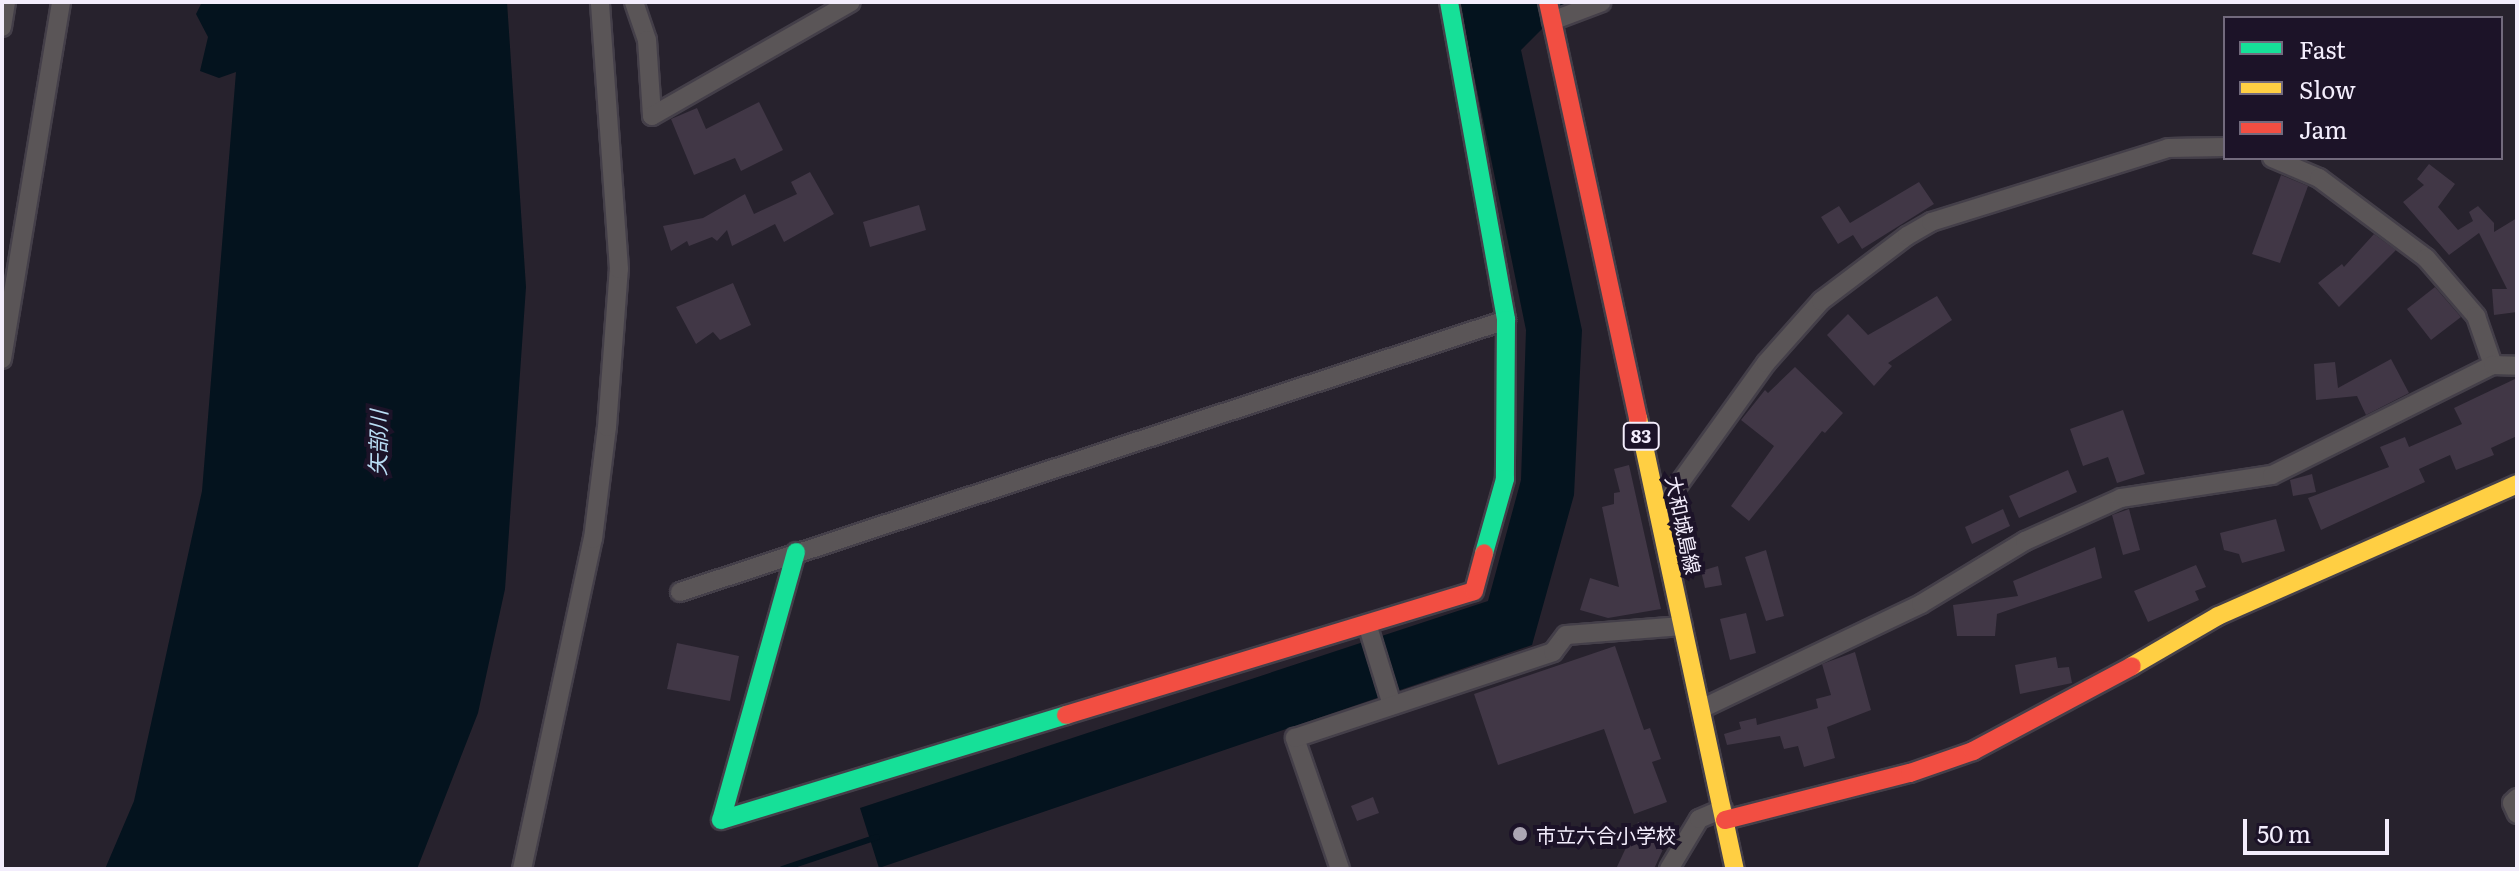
<!DOCTYPE html>
<html>
<head>
<meta charset="utf-8">
<style>
  body { margin:0 }
  #map { position:relative; width:2519px; height:871px; overflow:hidden; background:#27222d; font-family:Literata,"Noto Sans JP",serif }
  div>[style] { position:absolute }
  [style*='--x'] { left:calc(var(--x)*1px); top:calc(var(--y)*1px); width:calc(var(--w)*1px); rotate:calc(var(--a)*1deg) }
  .water>* { inset:0; background:#04131e }
  .stream>* { height:6px; margin:-3px; padding:0 3px; transform-origin:3px; border-radius:3px; background:#04131e }
  .building>* { inset:0; background:#413746 }
  .roads { filter:drop-shadow(2px 0 #443f49) drop-shadow(-2px 0 #443f49) drop-shadow(0 2px #443f49) drop-shadow(0 -2px #443f49) }
  .street>* { height:18px; margin:-9px; padding:0 9px; transform-origin:9px; border-radius:9px; background:#5a5557 }
  .fast>* { height:18px; margin:-9px; padding:0 9px; transform-origin:9px; border-radius:9px; background:#16e098 }
  .slow>* { height:18px; margin:-9px; padding:0 9px; transform-origin:9px; border-radius:9px; background:#ffcf43 }
  .jam>* { height:18px; margin:-9px; padding:0 9px; transform-origin:9px; border-radius:9px; background:#f24e42 }
  .dots>* { width:22px; height:22px; translate:-50% -50%; box-sizing:border-box; border:4px solid #1c1328; border-radius:50% }
  span { translate:-50% -50%; white-space:nowrap; text-align:center; line-height:1.15; -webkit-text-stroke:8px #1c1328; paint-order:stroke }
  .shield-label span { padding:2px 6px; background:#1c1328; border:2px solid; border-radius:6px; -webkit-text-stroke-width:0 }
  .shield-label { font-size:18px; color:#f3edfc; font-weight:700 }
  .street-label { font-size:20px; color:#f3edfc }
  .poi-label { font-size:20px; color:#f3edfc }
  .left { translate:0 -50%; text-align:left }
  .water-label { font-size:22px; color:#b9ddf4; font-style:italic }
  .frame { position:absolute; inset:0; border:4px solid #f3edfc; pointer-events:none }
  .legend { position:absolute; left:2223px; top:16px; width:280px; height:144px; box-sizing:border-box; background:#1c1328; border:2px solid #726a7d; margin:0; padding:10px 14px; list-style:none; font-size:24px; color:#f3edfc }
  .legend li { display:flex; align-items:center; gap:16px; height:40px }
  .legend b { width:40px; border:2px solid #726a7d }
  .scale { position:absolute; left:2243px; top:819px; width:146px; height:36px; box-sizing:border-box; border:4px solid #f3edfc; border-top:0; padding-left:10px; font-size:24px; line-height:28px; white-space:nowrap; color:#f3edfc; -webkit-text-stroke:6px #1c1328; paint-order:stroke }
</style>
</head>
<body>
<div id="map">
  <div class="water">
    <div style="clip-path:polygon(202px 2px,507px 2px,526px 287px,505px 589px,478px 713px,417px 869px,105px 869px,134px 801px,202px 491px,236px 72px,219px 78px,200px 71px,208px 37px,196px 14px)"></div>
    <div style="clip-path:polygon(1459px 2px,1569px 2px,1521px 50px,1582px 330px,1574px 495px,1532px 645px,879px 868px,860px 808px,1488px 601px,1521px 480px,1526px 330px)"></div>
  </div>
  <div class="stream">
    <div style="--x:782;--y:869;--w:100;--a:-18.6"></div>
  </div>
  <div class="building">
    <div style="clip-path:polygon(759px 102px,783px 150px,741px 171px,735px 158px,694px 175px,671px 119px,697px 108px,706px 129px)"></div>
    <div style="clip-path:polygon(2429px 164px,2455px 184px,2438px 207px,2458px 230px,2473px 221px,2469px 212px,2478px 206px,2494px 223px,2494px 232px,2517px 218px,2517px 312px,2494px 315px,2492px 289px,2507px 289px,2479px 233px,2449px 255px,2403px 202px,2424px 185px,2417px 179px)"></div>
    <div style="clip-path:polygon(810px 172px,834px 214px,784px 242px,775px 224px,732px 246px,727px 230px,717px 241px,712px 237px,689px 246px,687px 241px,671px 251px,663px 226px,703px 218px,745px 194px,754px 214px,797px 194px,791px 182px)"></div>
    <div style="clip-path:polygon(2281px 175px,2308px 186px,2280px 263px,2252px 254px)"></div>
    <div style="clip-path:polygon(1919px 182px,1934px 204px,1862px 249px,1853px 235px,1838px 244px,1821px 217px,1839px 206px,1850px 223px)"></div>
    <div style="clip-path:polygon(919px 205px,926px 230px,870px 247px,863px 222px)"></div>
    <div style="clip-path:polygon(2374px 234px,2396px 250px,2339px 307px,2318px 283px,2342px 264px,2344px 267px)"></div>
    <div style="clip-path:polygon(733px 283px,751px 325px,720px 340px,713px 332px,696px 344px,676px 307px)"></div>
    <div style="clip-path:polygon(2435px 287px,2461px 317px,2431px 340px,2407px 309px)"></div>
    <div style="clip-path:polygon(1937px 296px,1952px 320px,1888px 363px,1892px 366px,1874px 386px,1827px 335px,1848px 314px,1868px 335px)"></div>
    <div style="clip-path:polygon(2391px 359px,2409px 393px,2366px 415px,2357px 396px,2316px 400px,2314px 364px,2335px 362px,2338px 388px)"></div>
    <div style="clip-path:polygon(1795px 367px,1843px 413px,1825px 433px,1822px 431px,1749px 521px,1731px 506px,1774px 446px,1741px 420px,1765px 390px,1768px 393px)"></div>
    <div style="clip-path:polygon(2517px 378px,2517px 436px,2491px 448px,2494px 455px,2456px 470px,2450px 455px,2419px 469px,2425px 482px,2321px 530px,2308px 498px,2389px 467px,2380px 447px,2405px 437px,2409px 447px,2462px 424px,2454px 408px)"></div>
    <div style="clip-path:polygon(2123px 410px,2145px 474px,2117px 483px,2108px 457px,2083px 466px,2070px 429px)"></div>
    <div style="clip-path:polygon(1629px 465px,1661px 609px,1608px 618px,1580px 610px,1590px 578px,1619px 587px,1602px 507px,1614px 504px,1614px 493px,1620px 492px,1614px 469px)"></div>
    <div style="clip-path:polygon(2068px 470px,2077px 492px,2019px 518px,2009px 496px)"></div>
    <div style="clip-path:polygon(2312px 474px,2316px 492px,2293px 496px,2290px 480px)"></div>
    <div style="clip-path:polygon(2003px 509px,2010px 526px,1972px 544px,1965px 527px)"></div>
    <div style="clip-path:polygon(2129px 509px,2140px 550px,2123px 555px,2112px 515px)"></div>
    <div style="clip-path:polygon(2276px 519px,2285px 551px,2242px 563px,2239px 554px,2224px 550px,2220px 533px)"></div>
    <div style="clip-path:polygon(2095px 547px,2102px 578px,1997px 614px,1995px 636px,1957px 636px,1953px 605px,2018px 596px,2013px 581px)"></div>
    <div style="clip-path:polygon(1766px 550px,1784px 616px,1766px 621px,1745px 557px)"></div>
    <div style="clip-path:polygon(2196px 565px,2206px 587px,2195px 591px,2199px 600px,2148px 622px,2134px 591px)"></div>
    <div style="clip-path:polygon(1718px 566px,1722px 585px,1705px 588px,1701px 571px)"></div>
    <div style="clip-path:polygon(1746px 613px,1756px 653px,1730px 660px,1720px 619px)"></div>
    <div style="clip-path:polygon(677px 643px,739px 656px,730px 701px,667px 689px)"></div>
    <div style="clip-path:polygon(1615px 646px,1644px 730px,1650px 728px,1661px 759px,1652px 762px,1667px 802px,1634px 814px,1604px 729px,1498px 765px,1474px 694px)"></div>
    <div style="clip-path:polygon(1855px 652px,1871px 710px,1827px 727px,1835px 758px,1804px 767px,1798px 746px,1784px 749px,1780px 736px,1727px 745px,1724px 734px,1741px 729px,1739px 722px,1756px 718px,1757px 725px,1818px 708px,1816px 699px,1831px 695px,1822px 664px)"></div>
    <div style="clip-path:polygon(2056px 657px,2058px 668px,2069px 667px,2072px 683px,2020px 694px,2015px 665px)"></div>
    <div style="clip-path:polygon(1373px 797px,1379px 813px,1357px 821px,1351px 806px)"></div>
    <div style="clip-path:polygon(1638px 822px,1669px 836px,1654px 869px,1616px 869px)"></div>
  </div>
  <div class="roads">
    <div class="street">
      <div style="--x:634;--y:2;--w:40;--a:71.1"></div>
      <div style="--x:647;--y:40;--w:76;--a:86.2"></div>
      <div style="--x:652;--y:116;--w:229;--a:-29.8"></div>
      <div style="--x:1552;--y:21;--w:53;--a:-20.8"></div>
      <div style="--x:2;--y:27;--w:25;--a:-81"></div>
      <div style="--x:2272;--y:158;--w:51;--a:23.1"></div>
      <div style="--x:2319;--y:178;--w:134;--a:36.8"></div>
      <div style="--x:2426;--y:258;--w:77;--a:49.2"></div>
      <div style="--x:2476;--y:316;--w:52;--a:70.9"></div>
      <div style="--x:2;--y:359;--w:362;--a:-80.6"></div>
      <div style="--x:1659;--y:512;--w:183;--a:-54.3"></div>
      <div style="--x:1766;--y:363;--w:83;--a:-48.4"></div>
      <div style="--x:1821;--y:301;--w:108;--a:-37.1"></div>
      <div style="--x:1907;--y:236;--w:28;--a:-30"></div>
      <div style="--x:1931;--y:222;--w:248;--a:-17.3"></div>
      <div style="--x:2168;--y:148;--w:57;--a:-1"></div>
      <div style="--x:680;--y:592;--w:870;--a:-18.23"></div>
      <div style="--x:1368;--y:627;--w:82;--a:72.9"></div>
      <div style="--x:1701;--y:709;--w:244;--a:-25.5"></div>
      <div style="--x:1921;--y:604;--w:122;--a:-31.2"></div>
      <div style="--x:2025;--y:541;--w:105;--a:-24.1"></div>
      <div style="--x:2121;--y:498;--w:153;--a:-8.7"></div>
      <div style="--x:2272;--y:475;--w:247;--a:-26.5"></div>
      <div style="--x:2493;--y:365;--w:24;--a:2"></div>
      <div style="--x:2517;--y:798;--w:7;--a:135"></div>
      <div style="--x:2512;--y:803;--w:12;--a:66"></div>
      <div style="--x:522;--y:869;--w:338;--a:-77.9"></div>
      <div style="--x:593;--y:539;--w:113;--a:-82.9"></div>
      <div style="--x:607;--y:427;--w:158;--a:-85.7"></div>
      <div style="--x:619;--y:269;--w:268;--a:-94.1"></div>
      <div style="--x:1340;--y:869;--w:139;--a:-109"></div>
      <div style="--x:1295;--y:738;--w:272;--a:-18.4"></div>
      <div style="--x:1553;--y:652;--w:21;--a:-53"></div>
      <div style="--x:1566;--y:635;--w:117;--a:-4.4"></div>
      <div style="--x:1669;--y:869;--w:58;--a:-59"></div>
      <div style="--x:1699;--y:819;--w:26;--a:-23"></div>
    </div>
    <div class="fast">
      <div style="--x:1449;--y:2;--w:323;--a:79.8"></div>
      <div style="--x:1506;--y:320;--w:159;--a:90.4"></div>
      <div style="--x:1505;--y:479;--w:77;--a:105.8"></div>
      <div style="--x:796;--y:552;--w:278;--a:105.6"></div>
      <div style="--x:721;--y:820;--w:361;--a:-16.9"></div>
    </div>
    <div class="slow">
      <div style="--x:1638;--y:418;--w:461;--a:77.9"></div>
      <div style="--x:2132;--y:666;--w:99;--a:-30.2"></div>
      <div style="--x:2218;--y:616;--w:327;--a:-23.8"></div>
    </div>
    <div class="jam">
      <div style="--x:1548;--y:2;--w:426;--a:77.8"></div>
      <div style="--x:1066;--y:715;--w:426;--a:-16.9"></div>
      <div style="--x:1474;--y:591;--w:39;--a:-75"></div>
      <div style="--x:1725;--y:820;--w:191;--a:-14.3"></div>
      <div style="--x:1910;--y:773;--w:67;--a:-19.2"></div>
      <div style="--x:1973;--y:751;--w:180;--a:-28.1"></div>
    </div>
  </div>
  <div class="dots">
    <div style="left:1520px;top:834px;background:#aca6b4"></div>
  </div>
  <div class="shield-label">
    <span style="left:1641px;top:436px">83</span>
  </div>
  <div class="street-label">
    <span style="left:1684px;top:525px;rotate:78deg">大和城島線</span>
  </div>
  <div class="poi-label">
    <span class="left" style="left:1536px;top:834px">市立六合小学校</span>
  </div>
  <div class="water-label">
    <span style="left:377px;top:443px;rotate:-89deg">矢部川</span>
  </div>
  <div class="frame"></div>
  <ul class="legend">
  <li><b style="height:10px;background:#16e098"></b>Fast</li>
  <li><b style="height:10px;background:#ffcf43"></b>Slow</li>
  <li><b style="height:10px;background:#f24e42"></b>Jam</li>
  </ul>
  <div class="scale">50 m</div>
</div>
</body>
</html>
